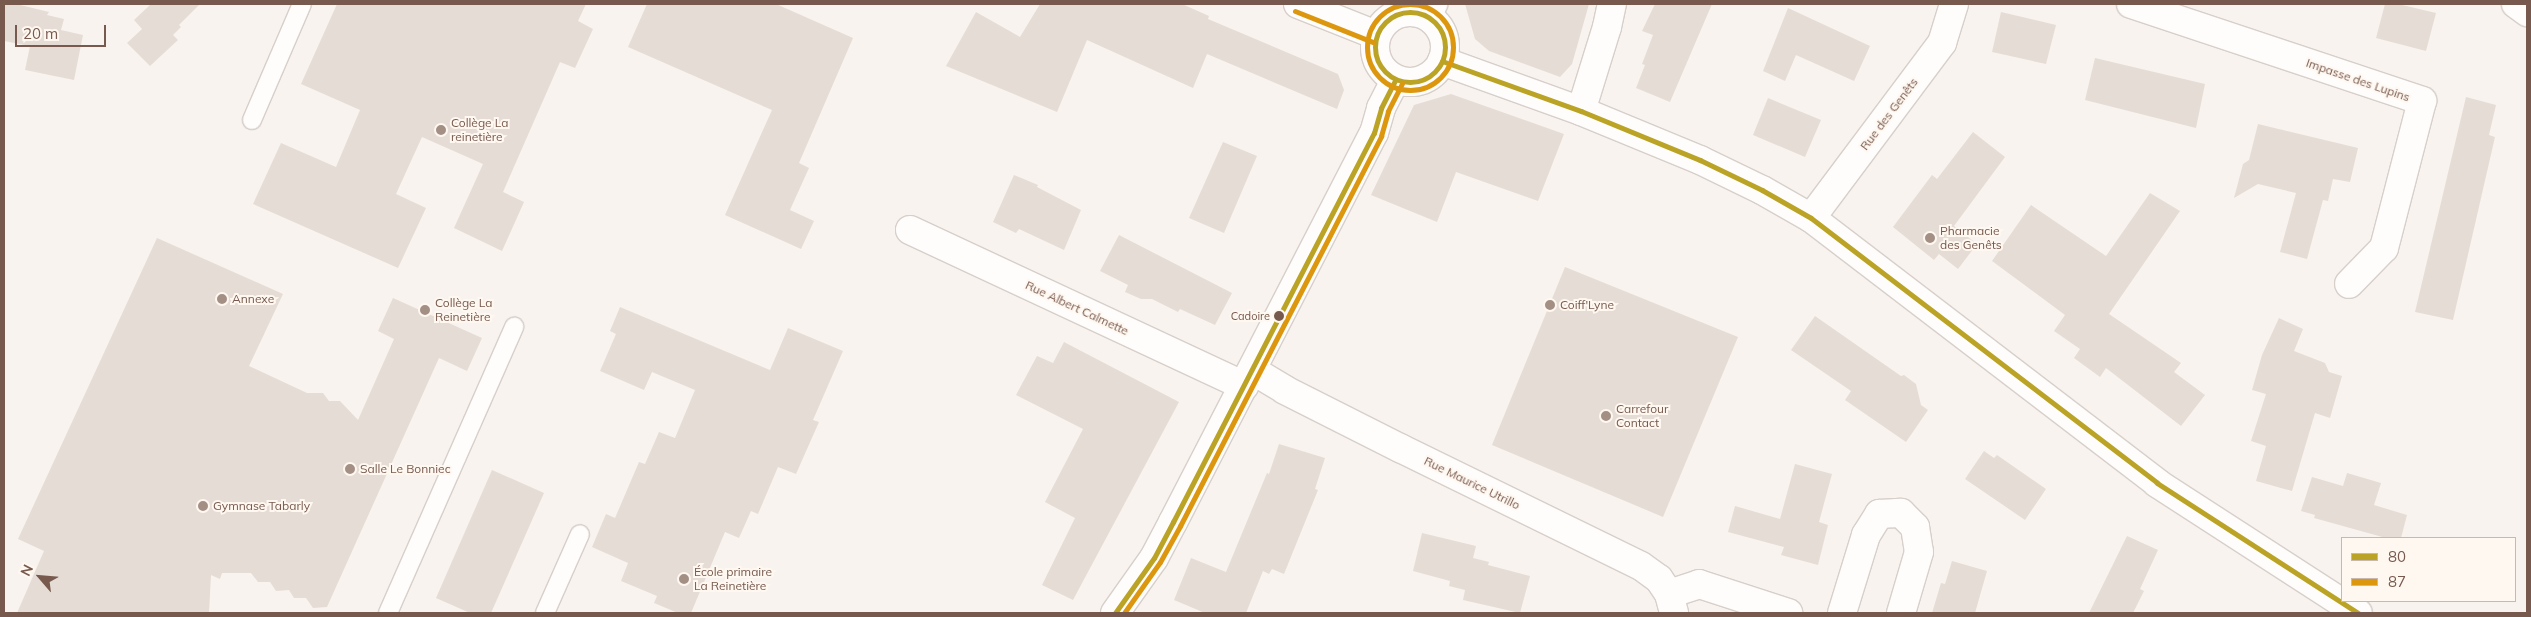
<!DOCTYPE html>
<html>
<head>
<meta charset="utf-8">
<style>
  body { margin:0 }
  #map { position:relative; width:2531px; height:617px; overflow:hidden; background:#f8f3ee; font-family:Mulish,sans-serif }
  div>[style] { position:absolute }
  [style*='--x'] { left:calc(var(--x)*1px); top:calc(var(--y)*1px); width:calc(var(--w)*1px); rotate:calc(var(--a)*1deg) }
  .building>* { inset:0; background:#e5dcd5 }
  .roads { filter:drop-shadow(1px 0 #d7cfca) drop-shadow(-1px 0 #d7cfca) drop-shadow(0 1px #d7cfca) drop-shadow(0 -1px #d7cfca) }
  .service>* { height:18px; margin:-9px; padding:0 9px; transform-origin:9px; border-radius:9px; background:#fefdfc }
  .minor>* { height:28px; margin:-14px; padding:0 14px; transform-origin:14px; border-radius:14px; background:#fefdfc }
  .tertiary>* { height:28px; margin:-14px; padding:0 14px; transform-origin:14px; border-radius:14px; background:#fefdfc }
  .tertiary>.ring { margin:-14px; padding:0; box-sizing:content-box; background:none; border:28px solid #fefdfc; border-radius:50% }
  .bus-1>* { height:5px; margin:-2.5px; padding:0 2.5px; transform-origin:2.5px; border-radius:2.5px; background:#bba326 }
  .bus-1>.ring { margin:-2.5px; padding:0; box-sizing:content-box; background:none; border:5px solid #bba326; border-radius:50% }
  .bus-2>* { height:5px; margin:-2.5px; padding:0 2.5px; transform-origin:2.5px; border-radius:2.5px; background:#dd970f }
  .bus-2>.ring { margin:-2.5px; padding:0; box-sizing:content-box; background:none; border:5px solid #dd970f; border-radius:50% }
  .dots>* { width:14px; height:14px; translate:-50% -50%; box-sizing:border-box; border:2px solid #fff8f1; border-radius:50% }
  span { translate:-50% -50%; white-space:nowrap; text-align:center; line-height:1.15; -webkit-text-stroke:4px #fff8f1; paint-order:stroke }
  .bus-label { font-size:11px; color:#77594d }
  .right { translate:-100% -50%; text-align:right }
  .street-label { font-size:12px; color:#77594d }
  .poi-label { font-size:12px; color:#77594d }
  .left { translate:0 -50%; text-align:left }
  .frame { position:absolute; inset:0; border:5px solid #77594d; pointer-events:none }
  .legend { position:absolute; left:2341px; top:537px; width:175px; height:65px; box-sizing:border-box; background:#fff8f1; border:1px solid #c9b8af; margin:0; padding:6px 9px; list-style:none; font-size:15px; color:#77594d }
  .legend li { display:flex; align-items:center; gap:10px; height:25px }
  .legend b { width:25px; border:1px solid #c9b8af }
  .north { position:absolute; left:15px; top:552px; width:50px; height:50px; -webkit-text-stroke:4px #fff8f1; paint-order:stroke; rotate:297deg; font-size:14px; font-weight:700; line-height:20px; text-align:center; color:#77594d }
  .north::after { content:''; display:block; margin:auto; width:18px; height:22px; background:#77594d; clip-path:polygon(50% 0,100% 100%,50% 72%,0 100%) }
  .scale { position:absolute; left:15px; top:25px; width:91px; height:22px; box-sizing:border-box; border:2px solid #77594d; border-top:0; padding-left:6px; font-size:15px; line-height:18px; white-space:nowrap; color:#77594d; -webkit-text-stroke:4px #fff8f1; paint-order:stroke }
</style>
</head>
<body>
<div id="map">
  <div class="building">
    <div style="clip-path:polygon(4px 4px,16px 4px,49px 12px,47px 15px,64px 19px,61px 30px,83px 35px,74px 80px,25px 70px,30px 46px,4px 41px)"></div>
    <div style="clip-path:polygon(151px 4px,200px 4px,179px 25px,181px 27px,173px 35px,178px 40px,150px 66px,127px 43px,142px 29px,134px 20px)"></div>
    <div style="clip-path:polygon(337px 4px,586px 4px,578px 21px,593px 29px,575px 68px,560px 62px,503px 192px,524px 202px,502px 251px,454px 228px,483px 164px,422px 137px,396px 194px,426px 208px,398px 268px,253px 204px,281px 143px,336px 167px,360px 110px,301px 84px)"></div>
    <div style="clip-path:polygon(647px 4px,776px 4px,853px 38px,799px 163px,809px 168px,790px 210px,814px 221px,801px 249px,725px 215px,772px 110px,628px 47px)"></div>
    <div style="clip-path:polygon(1040px 4px,1182px 4px,1209px 16px,1208px 19px,1338px 74px,1344px 90px,1337px 109px,1207px 54px,1193px 88px,1087px 40px,1057px 112px,946px 66px,976px 12px,1020px 37px)"></div>
    <div style="clip-path:polygon(1465px 4px,1589px 4px,1572px 64px,1560px 77px,1489px 51px,1475px 39px)"></div>
    <div style="clip-path:polygon(1655px 4px,1712px 4px,1670px 102px,1636px 88px,1645px 65px,1642px 64px,1653px 35px,1642px 31px)"></div>
    <div style="clip-path:polygon(2385px 4px,2398px 4px,2436px 13px,2426px 51px,2376px 38px)"></div>
    <div style="clip-path:polygon(1788px 8px,1870px 46px,1854px 81px,1796px 55px,1785px 81px,1763px 71px)"></div>
    <div style="clip-path:polygon(2001px 12px,2056px 25px,2046px 64px,1992px 52px)"></div>
    <div style="clip-path:polygon(2095px 58px,2205px 84px,2196px 128px,2085px 100px)"></div>
    <div style="clip-path:polygon(1451px 94px,1564px 134px,1538px 201px,1456px 172px,1437px 222px,1371px 195px,1414px 105px)"></div>
    <div style="clip-path:polygon(2466px 97px,2496px 105px,2489px 135px,2495px 137px,2453px 320px,2415px 312px)"></div>
    <div style="clip-path:polygon(1768px 98px,1821px 120px,1805px 157px,1753px 135px)"></div>
    <div style="clip-path:polygon(2258px 124px,2358px 148px,2350px 182px,2333px 179px,2328px 201px,2323px 200px,2307px 259px,2280px 252px,2296px 193px,2258px 184px,2234px 198px,2243px 164px,2249px 160px)"></div>
    <div style="clip-path:polygon(1973px 132px,2005px 157px,1954px 226px,1977px 244px,1958px 269px,1939px 254px,1934px 260px,1893px 227px,1932px 175px,1937px 179px)"></div>
    <div style="clip-path:polygon(1223px 142px,1257px 156px,1224px 233px,1189px 218px)"></div>
    <div style="clip-path:polygon(1014px 175px,1038px 185px,1037px 187px,1081px 210px,1064px 250px,1019px 229px,1016px 233px,993px 222px)"></div>
    <div style="clip-path:polygon(2150px 193px,2180px 211px,2109px 314px,2181px 363px,2174px 372px,2205px 395px,2181px 426px,2106px 368px,2100px 377px,2074px 358px,2080px 349px,2054px 331px,2065px 315px,1992px 261px,2031px 205px,2106px 256px)"></div>
    <div style="clip-path:polygon(1119px 235px,1232px 293px,1215px 325px,1180px 309px,1178px 312px,1152px 299px,1141px 299px,1125px 292px,1128px 285px,1100px 271px)"></div>
    <div style="clip-path:polygon(157px 238px,283px 294px,249px 366px,307px 393px,323px 393px,329px 401px,340px 401px,358px 420px,394px 339px,378px 331px,393px 298px,482px 338px,467px 371px,439px 358px,327px 607px,313px 608px,306px 598px,294px 598px,289px 590px,276px 591px,270px 582px,258px 582px,251px 573px,222px 573px,220px 579px,211px 575px,209px 613px,17px 613px,44px 551px,18px 539px)"></div>
    <div style="clip-path:polygon(1565px 267px,1738px 337px,1663px 517px,1492px 445px)"></div>
    <div style="clip-path:polygon(620px 307px,770px 370px,788px 328px,843px 351px,813px 420px,819px 422px,796px 474px,778px 467px,758px 514px,751px 511px,739px 538px,725px 532px,691px 613px,678px 613px,654px 603px,657px 596px,621px 581px,628px 563px,592px 547px,606px 514px,615px 518px,639px 462px,645px 464px,659px 432px,675px 438px,695px 390px,652px 372px,644px 390px,600px 371px,616px 334px,610px 331px)"></div>
    <div style="clip-path:polygon(1815px 316px,1901px 376px,1904px 375px,1916px 384px,1921px 405px,1928px 410px,1906px 442px,1845px 400px,1851px 391px,1791px 350px)"></div>
    <div style="clip-path:polygon(2279px 318px,2303px 329px,2294px 351px,2325px 363px,2329px 372px,2342px 376px,2330px 418px,2315px 413px,2292px 491px,2256px 481px,2266px 446px,2251px 441px,2266px 394px,2252px 390px,2262px 355px)"></div>
    <div style="clip-path:polygon(1064px 342px,1179px 402px,1073px 600px,1042px 585px,1075px 518px,1045px 502px,1083px 429px,1016px 395px,1037px 356px,1053px 363px)"></div>
    <div style="clip-path:polygon(1279px 444px,1325px 458px,1315px 489px,1318px 490px,1284px 574px,1272px 569px,1269px 574px,1263px 571px,1246px 613px,1205px 613px,1174px 600px,1191px 558px,1226px 572px,1267px 473px,1269px 474px)"></div>
    <div style="clip-path:polygon(1984px 451px,1994px 458px,1997px 455px,2046px 489px,2025px 520px,1965px 479px)"></div>
    <div style="clip-path:polygon(1795px 464px,1832px 474px,1819px 522px,1828px 525px,1818px 565px,1781px 555px,1784px 547px,1728px 532px,1735px 506px,1780px 519px)"></div>
    <div style="clip-path:polygon(492px 470px,544px 493px,491px 613px,470px 613px,436px 598px)"></div>
    <div style="clip-path:polygon(2347px 473px,2381px 483px,2374px 505px,2407px 515px,2401px 538px,2386px 538px,2314px 518px,2315px 515px,2301px 511px,2312px 477px,2343px 486px)"></div>
    <div style="clip-path:polygon(1422px 533px,1476px 546px,1473px 558px,1489px 562px,1488px 565px,1530px 576px,1520px 613px,1463px 600px,1465px 590px,1449px 586px,1450px 581px,1413px 571px)"></div>
    <div style="clip-path:polygon(2127px 536px,2158px 550px,2140px 589px,2144px 591px,2133px 613px,2089px 613px)"></div>
    <div style="clip-path:polygon(1952px 561px,1987px 571px,1975px 613px,1932px 613px,1941px 583px,1945px 584px)"></div>
  </div>
  <div class="roads">
    <div class="service">
      <div style="--x:252;--y:120;--w:126;--a:-66.7"></div>
      <div style="--x:388;--y:613;--w:313;--a:-66.2"></div>
      <div style="--x:545;--y:613;--w:86;--a:-66.1"></div>
    </div>
    <div class="minor">
      <div style="--x:2131;--y:4;--w:307;--a:18.4"></div>
      <div style="--x:2422;--y:101;--w:152;--a:104.5"></div>
      <div style="--x:2384;--y:248;--w:50;--a:134.2"></div>
      <div style="--x:2516;--y:4;--w:14;--a:36"></div>
      <div style="--x:1427;--y:15;--w:13;--a:-61"></div>
      <div style="--x:1581;--y:111;--w:88;--a:-72.8"></div>
      <div style="--x:1607;--y:27;--w:24;--a:-78"></div>
      <div style="--x:1811;--y:218;--w:219;--a:-53.2"></div>
      <div style="--x:1942;--y:43;--w:41;--a:-72.9"></div>
      <div style="--x:910;--y:230;--w:369;--a:25"></div>
      <div style="--x:1252;--y:370;--w:39;--a:31"></div>
      <div style="--x:1285;--y:390;--w:129;--a:26.8"></div>
      <div style="--x:1400;--y:448;--w:268;--a:26.1"></div>
      <div style="--x:1641;--y:566;--w:22;--a:36"></div>
      <div style="--x:1659;--y:579;--w:18;--a:56"></div>
      <div style="--x:1669;--y:594;--w:20;--a:75"></div>
      <div style="--x:1669;--y:594;--w:32;--a:-18"></div>
      <div style="--x:1699;--y:584;--w:94;--a:18"></div>
      <div style="--x:1115;--y:613;--w:67;--a:-54.7"></div>
      <div style="--x:1154;--y:558;--w:41;--a:-62.2"></div>
      <div style="--x:1173;--y:522;--w:438;--a:-62.7"></div>
      <div style="--x:1374;--y:133;--w:26;--a:-74"></div>
      <div style="--x:1381;--y:108;--w:31;--a:-63"></div>
      <div style="--x:1842;--y:613;--w:82;--a:-72.9"></div>
      <div style="--x:1866;--y:535;--w:25;--a:-58"></div>
      <div style="--x:1879;--y:514;--w:22;--a:-3"></div>
      <div style="--x:1901;--y:513;--w:20;--a:45"></div>
      <div style="--x:1915;--y:527;--w:25;--a:81"></div>
      <div style="--x:1919;--y:552;--w:64;--a:106.4"></div>
    </div>
    <div class="tertiary">
      <div style="--x:1298;--y:4;--w:84;--a:21.7"></div>
      <div class="ring" style="left:1375px;top:12px;width:42px;height:42px"></div>
      <div style="--x:1442;--y:61;--w:148;--a:19.8"></div>
      <div style="--x:1581;--y:111;--w:129;--a:22.4"></div>
      <div style="--x:1700;--y:160;--w:69;--a:25.8"></div>
      <div style="--x:1762;--y:190;--w:56;--a:29.7"></div>
      <div style="--x:1811;--y:218;--w:436;--a:37.4"></div>
      <div style="--x:2157;--y:483;--w:239;--a:32.9"></div>
    </div>
  </div>
  <div class="bus-1">
    <div class="ring" style="left:1375px;top:12px;width:65px;height:65px"></div>
    <div style="--x:1442;--y:61;--w:148;--a:19.8"></div>
    <div style="--x:1581;--y:111;--w:129;--a:22.4"></div>
    <div style="--x:1700;--y:160;--w:69;--a:25.8"></div>
    <div style="--x:1762;--y:190;--w:56;--a:29.7"></div>
    <div style="--x:1811;--y:218;--w:436;--a:37.4"></div>
    <div style="--x:2157;--y:483;--w:239;--a:32.9"></div>
    <div style="--x:1115;--y:613;--w:67;--a:-54.7"></div>
    <div style="--x:1154;--y:558;--w:41;--a:-62.2"></div>
    <div style="--x:1173;--y:522;--w:438;--a:-62.7"></div>
    <div style="--x:1374;--y:133;--w:26;--a:-74"></div>
    <div style="--x:1381;--y:108;--w:31;--a:-63"></div>
  </div>
  <div class="bus-2">
    <div class="ring" style="left:1367px;top:4px;width:81px;height:81px"></div>
    <div style="--x:1295;--y:11;--w:84;--a:21.7"></div>
    <div style="--x:1124;--y:613;--w:62;--a:-54.8"></div>
    <div style="--x:1160;--y:562;--w:41;--a:-60.9"></div>
    <div style="--x:1180;--y:526;--w:439;--a:-62.7"></div>
    <div style="--x:1381;--y:136;--w:26;--a:-74"></div>
    <div style="--x:1388;--y:111;--w:31;--a:-63"></div>
  </div>
  <div class="dots">
    <div style="left:441px;top:130px;background:#a48f85"></div>
    <div style="left:1930px;top:238px;background:#a48f85"></div>
    <div style="left:222px;top:299px;background:#a48f85"></div>
    <div style="left:1550px;top:305px;background:#a48f85"></div>
    <div style="left:425px;top:310px;background:#a48f85"></div>
    <div style="left:1279px;top:316px;background:#77594d"></div>
    <div style="left:1606px;top:416px;background:#a48f85"></div>
    <div style="left:350px;top:469px;background:#a48f85"></div>
    <div style="left:203px;top:506px;background:#a48f85"></div>
    <div style="left:684px;top:579px;background:#a48f85"></div>
  </div>
  <div class="bus-label">
    <span class="right" style="left:1270px;top:316px">Cadoire</span>
  </div>
  <div class="street-label">
    <span style="left:2358px;top:80px;rotate:19deg">Impasse des Lupins</span>
    <span style="left:1889px;top:114px;rotate:-53deg">Rue des Genêts</span>
    <span style="left:1077px;top:308px;rotate:25deg">Rue Albert Calmette</span>
    <span style="left:1472px;top:483px;rotate:26deg">Rue Maurice Utrillo</span>
  </div>
  <div class="poi-label">
    <span class="left" style="left:451px;top:130px">Collège La<br>reinetière</span>
    <span class="left" style="left:1940px;top:238px">Pharmacie<br>des Genêts</span>
    <span class="left" style="left:232px;top:299px">Annexe</span>
    <span class="left" style="left:435px;top:310px">Collège La<br>Reinetière</span>
    <span class="left" style="left:1560px;top:305px">Coiff'Lyne</span>
    <span class="left" style="left:1616px;top:416px">Carrefour<br>Contact</span>
    <span class="left" style="left:360px;top:469px">Salle Le Bonniec</span>
    <span class="left" style="left:213px;top:506px">Gymnase Tabarly</span>
    <span class="left" style="left:694px;top:579px">École primaire<br>La Reinetière</span>
  </div>
  <div class="frame"></div>
  <ul class="legend">
  <li><b style="height:6px;background:#bba326"></b>80</li>
  <li><b style="height:6px;background:#dd970f"></b>87</li>
  </ul>
  <div class="north">N</div>
  <div class="scale">20 m</div>
</div>
</body>
</html>
